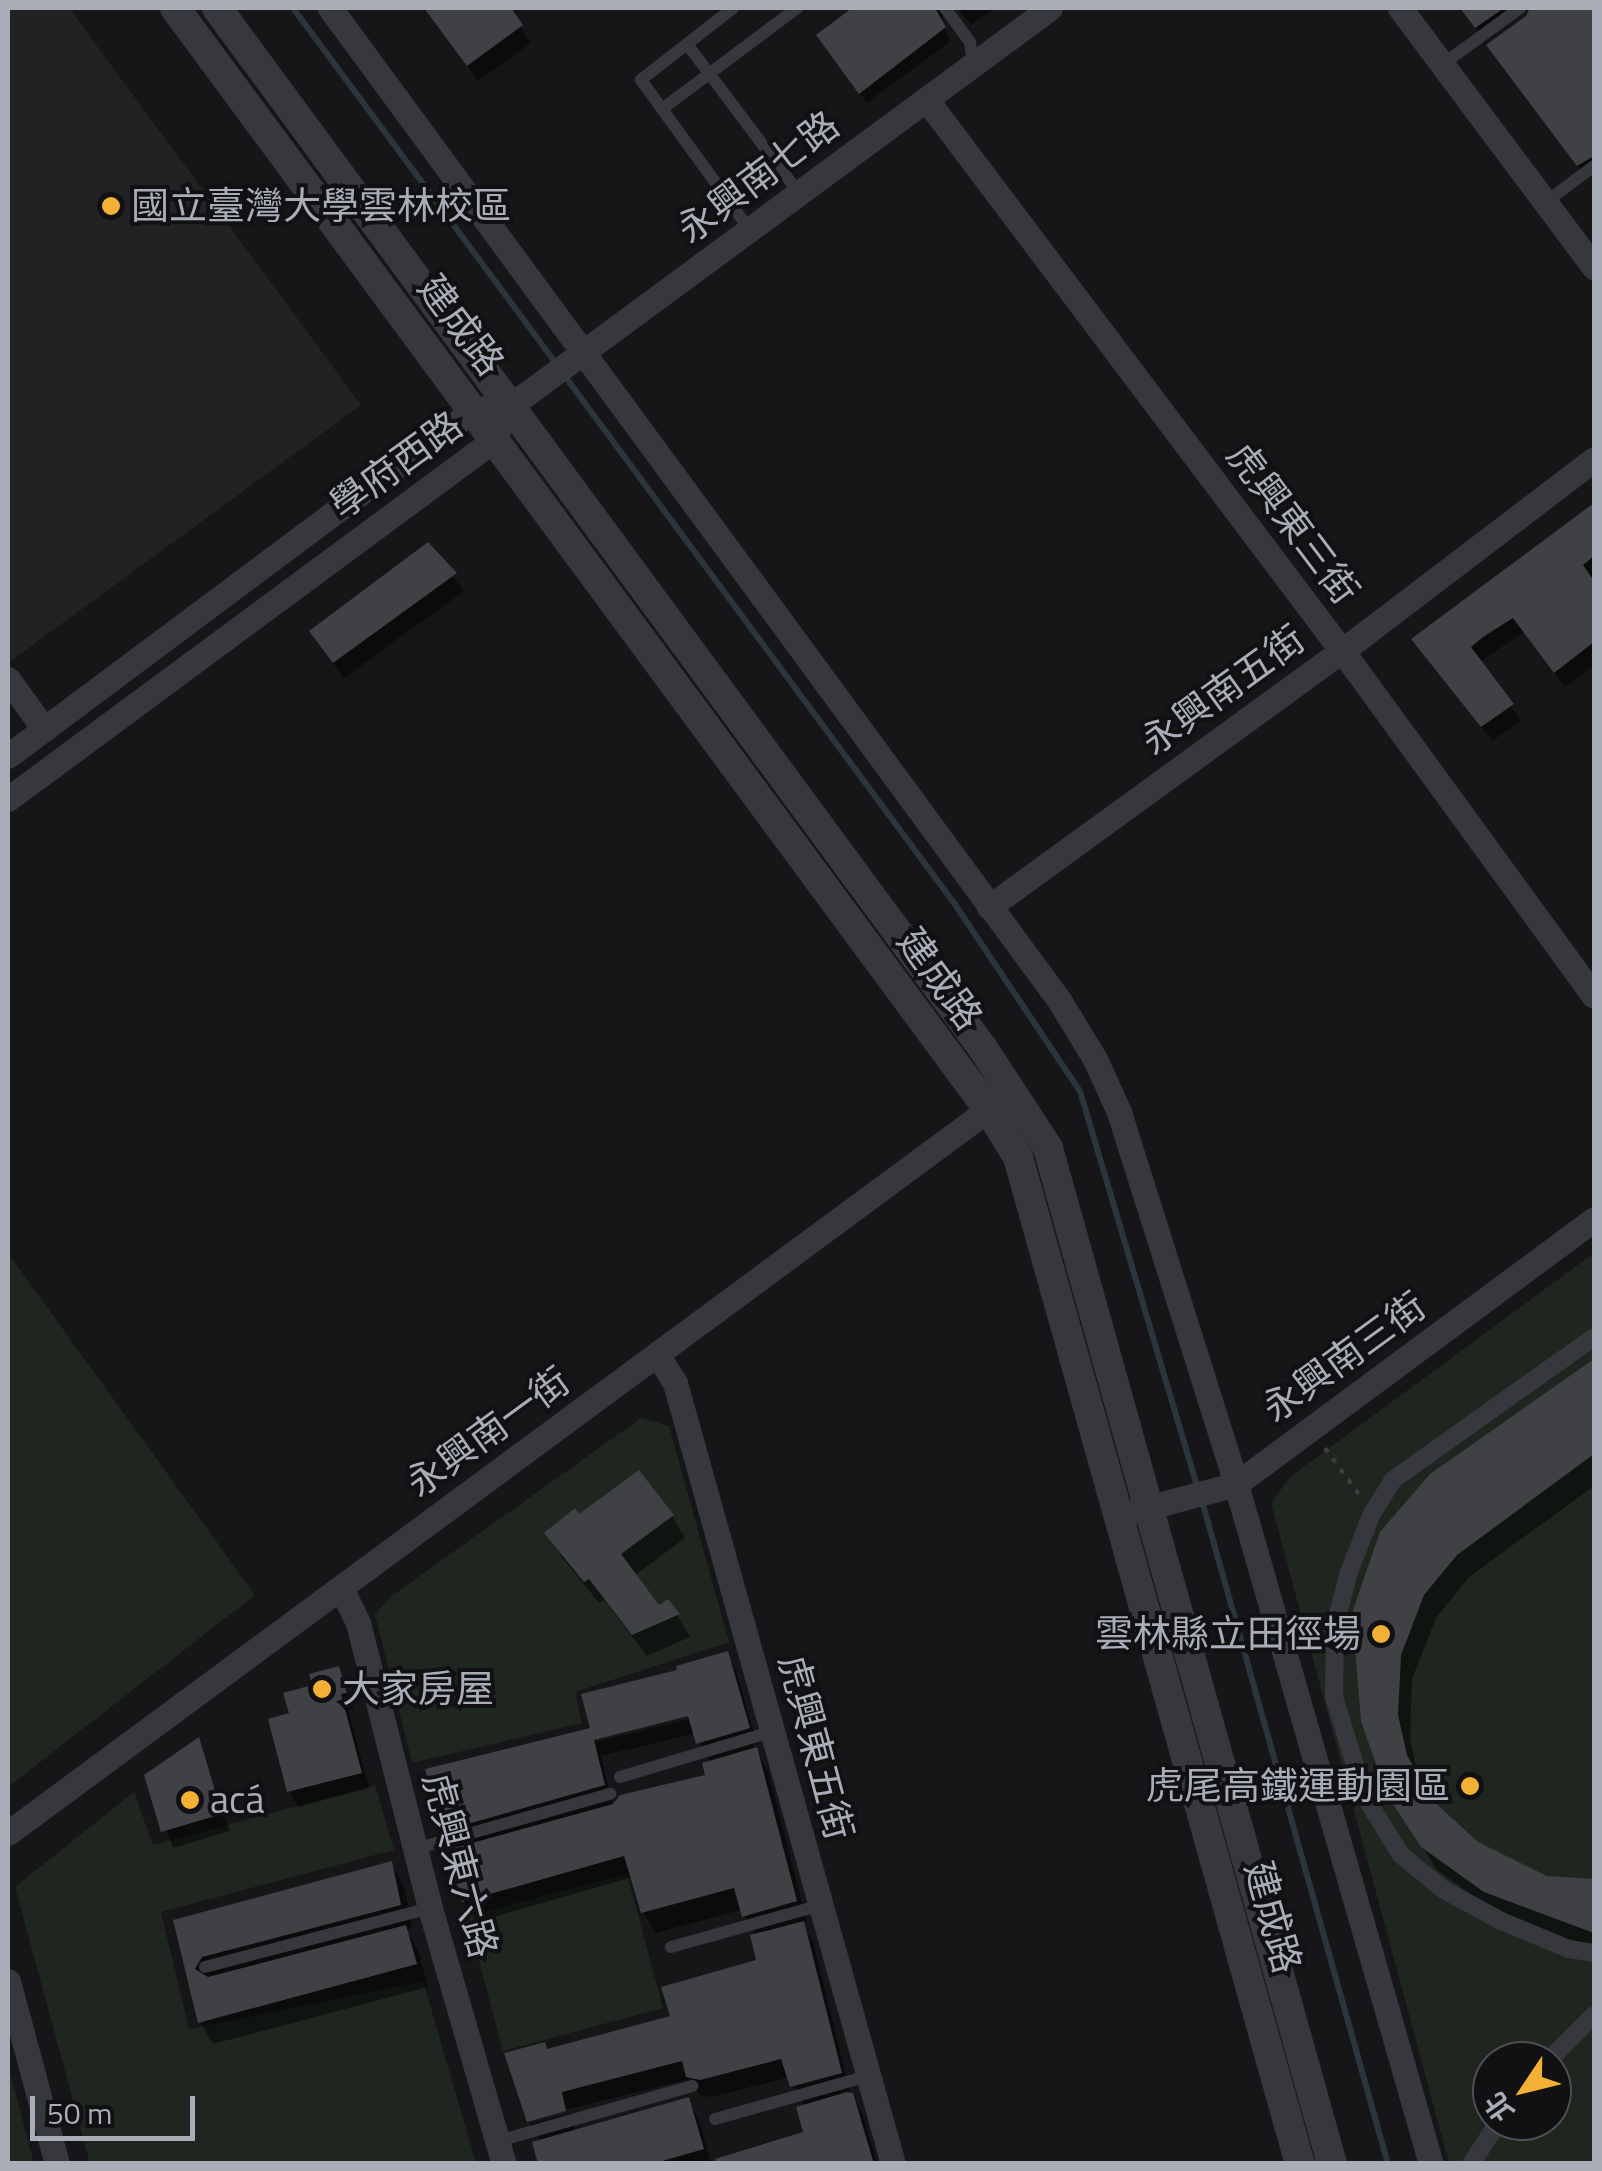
<!DOCTYPE html>
<html>
<head>
<meta charset="utf-8">
<style>
  body { margin:0 }
  #map { position:relative; width:1602px; height:2171px; overflow:hidden; background:#161618; font-family:"Titillium Web","Noto Sans TC",sans-serif }
  div>[style] { position:absolute }
  [style*='--x'] { left:calc(var(--x)*1px); top:calc(var(--y)*1px); width:calc(var(--w)*1px); rotate:calc(var(--a)*1deg) }
  .built>* { inset:0; background:#222225 }
  .green>* { inset:0; background:#1e261f }
  .shadow>* { inset:0; background:#0007 }
  .stream>* { height:6px; margin:-3px; padding:0 3px; transform-origin:3px; border-radius:3px; background:#2c353c }
  .building>* { inset:0; background:#404145 }
  .path>* { height:4px; margin-top:-2px; transform-origin:0; background:repeating-linear-gradient(90deg,#3d3f44 0 5px,transparent 0 13px) }
  .service>* { height:12px; margin:-6px; padding:0 6px; transform-origin:6px; border-radius:6px; background:#37383d }
  .pedestrian>* { height:18px; margin:-9px; padding:0 9px; transform-origin:9px; border-radius:9px; background:#37383d }
  .minor>* { height:25px; margin:-12.5px; padding:0 12.5px; transform-origin:12.5px; border-radius:12.5px; background:#37383d }
  .tertiary>* { height:30px; margin:-15px; padding:0 15px; transform-origin:15px; border-radius:15px; background:#37383d }
  .dots>* { width:28px; height:28px; translate:-50% -50%; box-sizing:border-box; border:5px solid #111113; border-radius:50% }
  span { translate:-50% -50%; white-space:nowrap; text-align:center; line-height:1.15; -webkit-text-stroke:8px #111113; paint-order:stroke }
  .street-label { font-size:38px; color:#a8adb8 }
  .poi-label { font-size:38px; color:#a8adb8 }
  .left { translate:0 -50%; text-align:left }
  .right { translate:-100% -50%; text-align:right }
  .frame { position:absolute; inset:0; border:10px solid #a8adb8; pointer-events:none }
  .north { position:absolute; left:1472px; top:2041px; width:100px; height:100px; box-sizing:border-box; background:#111113; border:2px solid #4d4f55; border-radius:50%; rotate:235deg; font-size:28px; font-weight:700; line-height:40px; text-align:center; color:#a8adb8 }
  .north::after { content:''; display:block; margin:auto; width:35px; height:45px; background:#f2b134; clip-path:polygon(50% 0,100% 100%,50% 72%,0 100%) }
  .scale { position:absolute; left:30px; top:2096px; width:165px; height:45px; box-sizing:border-box; border:5px solid #a8adb8; border-top:0; padding-left:12px; font-size:30px; line-height:35px; white-space:nowrap; color:#a8adb8; -webkit-text-stroke:8px #111113; paint-order:stroke }
</style>
</head>
<body>
<div id="map">
  <div class="built">
    <div style="clip-path:polygon(8px 8px,69px 8px,361px 405px,8px 663px)"></div>
  </div>
  <div class="green">
    <div style="clip-path:polygon(8px 1253px,255px 1595px,8px 1787px)"></div>
    <div style="clip-path:polygon(evenodd,1594px 1253px,1594px 2163px,1449px 2163px,1271px 1503px,1290px 1477px,1594px 1253px,1492px 2061px,1552px 2061px,1552px 2121px,1492px 2121px,1492px 2061px)"></div>
    <div style="clip-path:polygon(641px 1418px,669px 1426px,729px 1642px,575px 1692px,582px 1723px,412px 1763px,375px 1614px,393px 1595px)"></div>
    <div style="clip-path:polygon(375px 1785px,394px 1850px,161px 1912px,189px 2029px,423px 1981px,476px 2163px,90px 2163px,15px 1887px,134px 1792px,153px 1845px)"></div>
    <div style="clip-path:polygon(627px 1874px,663px 2008px,503px 2051px,467px 1916px)"></div>
    <div style="clip-path:polygon(8px 2065px,34px 2163px,8px 2163px)"></div>
  </div>
  <div class="shadow">
    <div style="clip-path:polygon(427px 8px,508px 8px,531px 43px,478px 81px)"></div>
    <div style="clip-path:polygon(856px 8px,995px 8px,971px 25px,959px 10px,944px 12px,941px 23px,951px 40px,947px 44px,867px 103px,819px 36px)"></div>
    <div style="clip-path:polygon(1461px 8px,1509px 8px,1513px 15px,1483px 38px)"></div>
    <div style="clip-path:polygon(1555px 8px,1594px 8px,1594px 169px,1585px 176px,1496px 56px)"></div>
    <div style="clip-path:polygon(1594px 505px,1594px 665px,1565px 687px,1524px 632px,1480px 662px,1521px 721px,1492px 741px,1415px 639px)"></div>
    <div style="clip-path:polygon(428px 545px,464px 591px,344px 678px,322px 648px)"></div>
    <div style="clip-path:polygon(1594px 1362px,1594px 1486px,1469px 1577px,1436px 1618px,1412px 1679px,1410px 1740px,1419px 1778px,1440px 1813px,1477px 1844px,1546px 1879px,1594px 1882px,1594px 1949px,1499px 1914px,1437px 1870px,1403px 1816px,1363px 1720px,1432px 1476px)"></div>
    <div style="clip-path:polygon(672px 1516px,685px 1538px,634px 1576px,659px 1608px,677px 1615px,690px 1637px,647px 1656px,604px 1600px,599px 1603px,561px 1556px,548px 1534px,579px 1517px)"></div>
    <div style="clip-path:polygon(evenodd,726px 1654px,736px 1670px,757px 1744px,753px 1745px,768px 1771px,807px 1922px,802px 1924px,813px 1942px,850px 2092px,863px 2115px,877px 2164px,536px 2164px,541px 2142px,530px 2124px,571px 2113px,575px 2132px,687px 2100px,699px 2119px,711px 2163px,806px 2134px,805px 2107px,790px 2077px,711px 2097px,699px 2095px,690px 2079px,529px 2119px,547px 2051px,673px 2017px,759px 1962px,756px 1936px,741px 1910px,655px 1933px,643px 1912px,633px 1877px,476px 1922px,464px 1901px,458px 1850px,442px 1825px,680px 1671px,726px 1654px,700px 1711px,701px 1716px,596px 1742px,596px 1737px,700px 1711px,726px 1654px,696px 1733px,710px 1763px,708px 1777px,613px 1807px,601px 1756px,696px 1733px)"></div>
    <div style="clip-path:polygon(338px 1669px,354px 1708px,348px 1710px,369px 1788px,298px 1807px,289px 1791px,292px 1715px,315px 1686px)"></div>
    <div style="clip-path:polygon(198px 1740px,230px 1831px,173px 1848px,147px 1776px)"></div>
    <div style="clip-path:polygon(391px 1864px,404px 1886px,412px 1928px,406px 1930px,418px 1950px,428px 1987px,213px 2044px,200px 2022px,176px 1922px)"></div>
  </div>
  <div class="stream">
    <div style="--x:293;--y:8;--w:444;--a:53.5"></div>
    <div style="--x:564;--y:375;--w:656;--a:53.55"></div>
    <div style="--x:954;--y:903;--w:226;--a:56.2"></div>
    <div style="--x:1080;--y:1091;--w:415;--a:73.5"></div>
    <div style="--x:1202;--y:1501;--w:689;--a:74.33"></div>
  </div>
  <div class="building">
    <div style="clip-path:polygon(424px 8px,511px 8px,523px 25px,467px 66px)"></div>
    <div style="clip-path:polygon(852px 8px,935px 8px,946px 27px,859px 94px,816px 35px)"></div>
    <div style="clip-path:polygon(1460px 8px,1504px 8px,1475px 28px)"></div>
    <div style="clip-path:polygon(1530px 8px,1594px 8px,1594px 156px,1577px 166px,1486px 45px,1526px 16px)"></div>
    <div style="clip-path:polygon(1594px 503px,1594px 556px,1583px 565px,1594px 581px,1594px 642px,1554px 673px,1513px 618px,1483px 637px,1471px 647px,1514px 704px,1481px 727px,1411px 639px)"></div>
    <div style="clip-path:polygon(428px 542px,457px 573px,333px 663px,309px 631px)"></div>
    <div style="clip-path:polygon(1594px 1359px,1594px 1454px,1457px 1555px,1424px 1595px,1401px 1655px,1398px 1715px,1407px 1755px,1431px 1799px,1478px 1842px,1547px 1876px,1594px 1879px,1594px 1933px,1484px 1892px,1421px 1847px,1386px 1793px,1361px 1721px,1352px 1613px,1380px 1532px,1430px 1474px)"></div>
    <div style="clip-path:polygon(639px 1470px,674px 1515px,621px 1554px,659px 1605px,668px 1599px,680px 1614px,632px 1635px,589px 1579px,584px 1582px,544px 1533px,575px 1508px,579px 1514px)"></div>
    <div style="clip-path:polygon(728px 1651px,750px 1728px,696px 1744px,688px 1716px,594px 1740px,605px 1785px,443px 1831px,440px 1826px,425px 1769px,590px 1728px,581px 1694px,677px 1670px,676px 1666px)"></div>
    <div style="clip-path:polygon(339px 1666px,347px 1693px,341px 1694px,362px 1773px,287px 1792px,268px 1719px,289px 1713px,283px 1693px,312px 1685px,309px 1674px)"></div>
    <div style="clip-path:polygon(199px 1737px,222px 1814px,161px 1832px,144px 1775px)"></div>
    <div style="clip-path:polygon(757px 1747px,797px 1901px,742px 1917px,734px 1888px,641px 1913px,624px 1856px,462px 1902px,447px 1850px,613px 1804px,620px 1795px,705px 1775px,702px 1763px)"></div>
    <div style="clip-path:polygon(392px 1861px,401px 1905px,202px 1957px,195px 1969px,208px 1977px,406px 1925px,417px 1964px,198px 2023px,173px 1920px)"></div>
    <div style="clip-path:polygon(804px 1921px,842px 2073px,790px 2087px,781px 2059px,700px 2080px,686px 2077px,682px 2061px,562px 2092px,566px 2111px,527px 2122px,504px 2053px,545px 2042px,547px 2049px,670px 2016px,661px 1987px,756px 1960px,750px 1935px)"></div>
    <div style="clip-path:polygon(847px 2092px,853px 2093px,874px 2164px,716px 2164px,715px 2159px,803px 2132px,796px 2107px)"></div>
    <div style="clip-path:polygon(689px 2097px,704px 2149px,652px 2164px,538px 2164px,532px 2142px)"></div>
  </div>
  <div class="path">
    <div style="--x:1325;--y:1448;--w:61;--a:53.7"></div>
  </div>
  <div class="service">
    <div style="--x:733;--y:8;--w:117;--a:142"></div>
    <div style="--x:641;--y:80;--w:185;--a:54"></div>
    <div style="--x:945;--y:8;--w:42;--a:53.7"></div>
    <div style="--x:970;--y:42;--w:22;--a:82"></div>
    <div style="--x:687;--y:44;--w:186;--a:53.1"></div>
    <div style="--x:1443;--y:64;--w:95;--a:-36"></div>
    <div style="--x:662;--y:109;--w:169;--a:-36.8"></div>
    <div style="--x:1546;--y:202;--w:60;--a:-36.9"></div>
    <div style="--x:620;--y:1777;--w:161;--a:-16.6"></div>
    <div style="--x:415;--y:1849;--w:203;--a:-15.8"></div>
    <div style="--x:671;--y:1947;--w:156;--a:-15.6"></div>
    <div style="--x:205;--y:1967;--w:233;--a:-14.7"></div>
    <div style="--x:715;--y:2119;--w:159;--a:-15.7"></div>
    <div style="--x:498;--y:2141;--w:202;--a:-15.8"></div>
  </div>
  <div class="pedestrian">
    <div style="--x:1594;--y:1337;--w:247;--a:144.6"></div>
    <div style="--x:1393;--y:1480;--w:39;--a:122"></div>
    <div style="--x:1372;--y:1513;--w:63;--a:111.3"></div>
    <div style="--x:1349;--y:1572;--w:55;--a:104.8"></div>
    <div style="--x:1335;--y:1625;--w:72;--a:90.8"></div>
    <div style="--x:1334;--y:1697;--w:105;--a:72.8"></div>
    <div style="--x:1365;--y:1797;--w:68;--a:58.2"></div>
    <div style="--x:1401;--y:1855;--w:55;--a:39.1"></div>
    <div style="--x:1444;--y:1890;--w:65;--a:28.5"></div>
    <div style="--x:1501;--y:1921;--w:74;--a:22.4"></div>
    <div style="--x:1569;--y:1949;--w:25;--a:9"></div>
    <div style="--x:1548;--y:2061;--w:65;--a:-45"></div>
    <div style="--x:1471;--y:2164;--w:51;--a:-56.9"></div>
  </div>
  <div class="minor">
    <div style="--x:330;--y:8;--w:1231;--a:53.69"></div>
    <div style="--x:1059;--y:1000;--w:69;--a:58.6"></div>
    <div style="--x:1095;--y:1059;--w:58;--a:65.6"></div>
    <div style="--x:1119;--y:1112;--w:390;--a:72.5"></div>
    <div style="--x:1236;--y:1484;--w:707;--a:74"></div>
    <div style="--x:1400;--y:8;--w:324;--a:53.2"></div>
    <div style="--x:926;--y:99;--w:711;--a:53"></div>
    <div style="--x:1354;--y:667;--w:407;--a:53.9"></div>
    <div style="--x:8;--y:679;--w:62;--a:54.2"></div>
    <div style="--x:8;--y:756;--w:512;--a:-36.74"></div>
    <div style="--x:418;--y:450;--w:69;--a:-35.5"></div>
    <div style="--x:474;--y:410;--w:36;--a:-9"></div>
    <div style="--x:510;--y:404;--w:17;--a:-31"></div>
    <div style="--x:525;--y:395;--w:652;--a:-36.4"></div>
    <div style="--x:8;--y:799;--w:606;--a:-36.47"></div>
    <div style="--x:495;--y:439;--w:14;--a:-69"></div>
    <div style="--x:989;--y:907;--w:436;--a:-36"></div>
    <div style="--x:1342;--y:651;--w:317;--a:-37.3"></div>
    <div style="--x:657;--y:1354;--w:34;--a:58"></div>
    <div style="--x:675;--y:1383;--w:811;--a:74.4"></div>
    <div style="--x:1131;--y:1512;--w:109;--a:-14.9"></div>
    <div style="--x:1236;--y:1484;--w:445;--a:-36.5"></div>
    <div style="--x:341;--y:1588;--w:39;--a:64"></div>
    <div style="--x:358;--y:1623;--w:294;--a:75.8"></div>
    <div style="--x:430;--y:1908;--w:266;--a:73.9"></div>
    <div style="--x:8;--y:1833;--w:1234;--a:-36.43"></div>
    <div style="--x:8;--y:1981;--w:189;--a:75"></div>
  </div>
  <div class="tertiary">
    <div style="--x:175;--y:8;--w:1370;--a:53.55"></div>
    <div style="--x:989;--y:1110;--w:55;--a:58.3"></div>
    <div style="--x:1018;--y:1157;--w:1046;--a:74.36"></div>
    <div style="--x:217;--y:8;--w:1290;--a:53.64"></div>
    <div style="--x:982;--y:1047;--w:121;--a:56.8"></div>
    <div style="--x:1048;--y:1148;--w:1055;--a:74.38"></div>
  </div>
  <div class="dots">
    <div style="left:111px;top:206px;background:#f2b134"></div>
    <div style="left:1381px;top:1634px;background:#f2b134"></div>
    <div style="left:322px;top:1689px;background:#f2b134"></div>
    <div style="left:1470px;top:1786px;background:#f2b134"></div>
    <div style="left:190px;top:1800px;background:#f2b134"></div>
  </div>
  <div class="street-label">
    <span style="left:758px;top:177px;rotate:-37deg">永興南七路</span>
    <span style="left:461px;top:325px;rotate:53deg">建成路</span>
    <span style="left:396px;top:465px;rotate:-36deg">學府西路</span>
    <span style="left:1293px;top:523px;rotate:53deg">虎興東三街</span>
    <span style="left:1223px;top:690px;rotate:-36deg">永興南五街</span>
    <span style="left:940px;top:979px;rotate:54deg">建成路</span>
    <span style="left:1344px;top:1357px;rotate:-36deg">永興南三街</span>
    <span style="left:488px;top:1432px;rotate:-36deg">永興南一街</span>
    <span style="left:816px;top:1747px;rotate:75deg">虎興東五街</span>
    <span style="left:460px;top:1865px;rotate:75deg">虎興東六路</span>
    <span style="left:1273px;top:1917px;rotate:74deg">建成路</span>
  </div>
  <div class="poi-label">
    <span class="left" style="left:131px;top:206px">國立臺灣大學雲林校區</span>
    <span class="right" style="left:1361px;top:1634px">雲林縣立田徑場</span>
    <span class="left" style="left:342px;top:1689px">大家房屋</span>
    <span class="right" style="left:1450px;top:1786px">虎尾高鐵運動園區</span>
    <span class="left" style="left:210px;top:1800px">acá</span>
  </div>
  <div class="frame"></div>
  <div class="north">北</div>
  <div class="scale">50 m</div>
</div>
</body>
</html>
